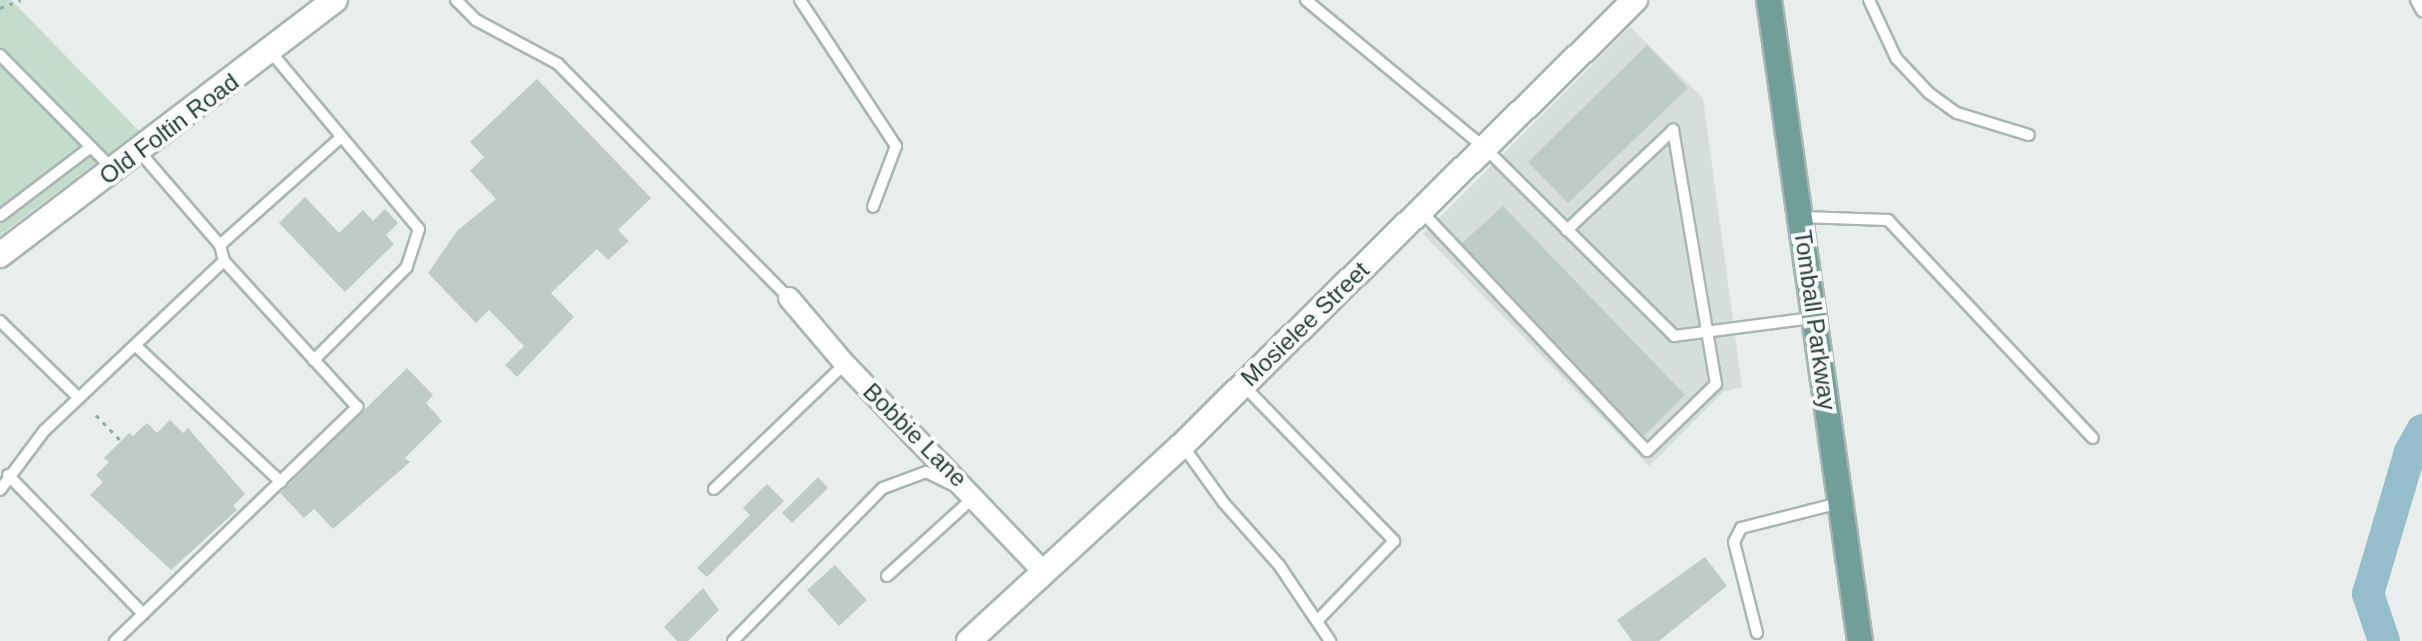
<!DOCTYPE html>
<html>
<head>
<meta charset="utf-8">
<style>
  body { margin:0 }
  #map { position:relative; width:2422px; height:641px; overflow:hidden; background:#e7eeec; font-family:Helvetica,sans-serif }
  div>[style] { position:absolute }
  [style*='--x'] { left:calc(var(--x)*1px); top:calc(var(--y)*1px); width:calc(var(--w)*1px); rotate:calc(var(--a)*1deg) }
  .built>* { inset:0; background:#d5dedb }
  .green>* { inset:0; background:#c3dccc }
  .river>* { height:32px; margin:-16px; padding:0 16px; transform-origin:16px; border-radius:16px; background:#96bdcc }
  .building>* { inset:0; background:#bfcbc8 }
  .path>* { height:3px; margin-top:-1.5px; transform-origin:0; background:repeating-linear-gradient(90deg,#8baea7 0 4px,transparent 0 10px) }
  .roads { filter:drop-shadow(2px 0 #aab6b3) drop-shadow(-2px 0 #aab6b3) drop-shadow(0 2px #aab6b3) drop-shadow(0 -2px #aab6b3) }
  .service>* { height:10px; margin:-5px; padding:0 5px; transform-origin:5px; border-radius:5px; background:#fff }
  .minor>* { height:20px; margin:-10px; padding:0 10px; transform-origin:10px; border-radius:10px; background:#fff }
  .tertiary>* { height:24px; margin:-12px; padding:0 12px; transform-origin:12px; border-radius:12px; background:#fff }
  .primary>* { height:24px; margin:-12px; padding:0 12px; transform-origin:12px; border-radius:12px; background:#719e97 }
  span { translate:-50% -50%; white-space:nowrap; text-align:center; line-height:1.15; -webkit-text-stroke:8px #f7faf9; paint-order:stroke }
  .street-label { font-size:24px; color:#283e3b }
</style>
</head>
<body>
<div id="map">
  <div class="built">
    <div style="clip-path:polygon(1630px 27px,1703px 98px,1742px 387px,1723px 392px,1649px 466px,1423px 234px)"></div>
  </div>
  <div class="green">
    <div style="clip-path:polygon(0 0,11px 0,139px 131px,0 235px)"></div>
  </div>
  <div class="river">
    <div style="--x:2384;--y:641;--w:50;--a:-108.8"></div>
    <div style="--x:2368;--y:594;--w:148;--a:-73.5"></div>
    <div style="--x:2410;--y:452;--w:25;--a:-61"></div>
  </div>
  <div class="building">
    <div style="clip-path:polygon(1647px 45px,1688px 88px,1568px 203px,1528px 162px)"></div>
    <div style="clip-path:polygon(537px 79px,651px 198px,618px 230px,629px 241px,608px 260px,597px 249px,551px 293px,574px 317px,517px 377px,505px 365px,524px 346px,489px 310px,476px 323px,428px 273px,457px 231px,496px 199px,470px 171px,484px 157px,470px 142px)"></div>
    <div style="clip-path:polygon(305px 197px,339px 233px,363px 210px,373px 221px,385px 209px,398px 223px,386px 235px,394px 244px,345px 292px,279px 223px)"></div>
    <div style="clip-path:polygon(1503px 206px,1685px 395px,1644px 436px,1462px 243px)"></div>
    <div style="clip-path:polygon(407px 368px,433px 395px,426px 403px,442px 421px,405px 458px,410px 462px,333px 529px,314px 509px,304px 518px,280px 493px)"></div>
    <div style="clip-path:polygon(170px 420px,183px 433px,188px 428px,245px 494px,233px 506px,237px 510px,171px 570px,90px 495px,103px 482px,96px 475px,109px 462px,104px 458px,129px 433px,133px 436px,147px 423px,157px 433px)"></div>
    <div style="clip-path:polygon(818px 477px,828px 488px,792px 523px,782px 513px)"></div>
    <div style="clip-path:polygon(767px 484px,784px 501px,707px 577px,697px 568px,750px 515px,743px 508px)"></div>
    <div style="clip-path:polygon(1705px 557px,1727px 586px,1659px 641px,1632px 641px,1617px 620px)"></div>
    <div style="clip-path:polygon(835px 565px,867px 600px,839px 626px,807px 590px)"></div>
    <div style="clip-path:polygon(703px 588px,719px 610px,688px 641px,677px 641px,664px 627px)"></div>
  </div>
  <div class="path">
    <div style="--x:0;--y:8;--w:22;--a:-21"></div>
    <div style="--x:96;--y:415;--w:36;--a:46"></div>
  </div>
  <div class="roads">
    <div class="service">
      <div style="--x:456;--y:0;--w:28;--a:45"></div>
      <div style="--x:476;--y:20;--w:93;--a:28.2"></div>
      <div style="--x:558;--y:64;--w:329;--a:45.4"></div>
      <div style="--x:800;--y:0;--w:175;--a:56.7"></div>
      <div style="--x:896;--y:146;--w:65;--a:110.7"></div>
      <div style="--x:1306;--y:0;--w:232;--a:39.6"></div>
      <div style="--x:1485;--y:148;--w:267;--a:44.8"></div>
      <div style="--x:1674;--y:336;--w:140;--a:-7.4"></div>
      <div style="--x:1869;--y:0;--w:64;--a:65"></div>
      <div style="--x:1896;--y:58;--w:48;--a:46.7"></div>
      <div style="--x:1929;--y:93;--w:34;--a:36"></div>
      <div style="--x:1957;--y:113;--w:75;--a:17"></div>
      <div style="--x:2416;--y:0;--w:13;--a:61"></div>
      <div style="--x:270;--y:51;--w:232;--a:50.1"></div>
      <div style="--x:419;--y:229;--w:40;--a:108"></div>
      <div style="--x:407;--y:267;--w:132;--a:135"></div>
      <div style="--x:0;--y:55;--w:161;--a:45.3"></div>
      <div style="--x:1422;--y:212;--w:328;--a:46.7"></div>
      <div style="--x:1647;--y:451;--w:96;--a:-44.2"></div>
      <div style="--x:1716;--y:384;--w:258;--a:-99.6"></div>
      <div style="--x:1673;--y:130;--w:146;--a:136.7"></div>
      <div style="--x:0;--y:216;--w:114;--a:-37.2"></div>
      <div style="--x:1801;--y:217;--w:87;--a:2"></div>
      <div style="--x:1888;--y:220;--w:299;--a:46.8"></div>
      <div style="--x:220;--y:245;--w:161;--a:-41.7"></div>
      <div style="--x:0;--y:321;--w:110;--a:44.3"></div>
      <div style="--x:135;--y:345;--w:200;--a:43.2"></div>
      <div style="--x:1244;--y:386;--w:216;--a:45.9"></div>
      <div style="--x:1394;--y:541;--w:110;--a:133.9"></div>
      <div style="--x:1183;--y:446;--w:70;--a:54.3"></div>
      <div style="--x:1224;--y:503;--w:83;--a:48.4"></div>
      <div style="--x:1279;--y:565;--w:92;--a:56.1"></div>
      <div style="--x:8;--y:475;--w:194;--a:45.8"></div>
      <div style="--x:714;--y:489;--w:181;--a:-43.7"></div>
      <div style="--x:0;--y:490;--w:74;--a:-53.3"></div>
      <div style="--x:44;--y:431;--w:248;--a:-43.4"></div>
      <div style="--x:224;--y:261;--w:16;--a:-104"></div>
      <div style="--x:220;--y:245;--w:124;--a:-130.8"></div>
      <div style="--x:887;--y:576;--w:118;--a:-42.2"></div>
      <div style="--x:1757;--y:633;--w:94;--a:-104.2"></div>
      <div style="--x:1734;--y:542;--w:16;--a:-63"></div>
      <div style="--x:1741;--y:528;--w:101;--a:-14.3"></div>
      <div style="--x:115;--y:641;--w:337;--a:-44"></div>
      <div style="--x:357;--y:407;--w:197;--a:-132.3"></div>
      <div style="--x:733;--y:641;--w:214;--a:-45.6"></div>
      <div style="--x:883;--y:488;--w:46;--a:-20.4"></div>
      <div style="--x:926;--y:472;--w:32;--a:26"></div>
    </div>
    <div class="minor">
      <div style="--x:789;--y:298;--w:87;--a:49.7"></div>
      <div style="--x:845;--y:364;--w:285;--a:46.3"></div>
    </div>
    <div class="tertiary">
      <div style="--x:0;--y:255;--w:421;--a:-37.3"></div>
      <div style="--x:969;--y:641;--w:289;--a:-42.6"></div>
      <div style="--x:1182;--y:445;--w:635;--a:-44.49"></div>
    </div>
    <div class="primary">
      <div style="--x:1769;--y:0;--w:647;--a:81.92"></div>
    </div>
  </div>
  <div class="street-label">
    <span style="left:169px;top:129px;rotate:-37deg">Old Foltin Road</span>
    <span style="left:1815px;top:320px;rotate:82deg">Tomball Parkway</span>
    <span style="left:1305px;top:324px;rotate:-44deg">Mosielee Street</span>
    <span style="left:915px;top:435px;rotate:45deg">Bobbie Lane</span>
  </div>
</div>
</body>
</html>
